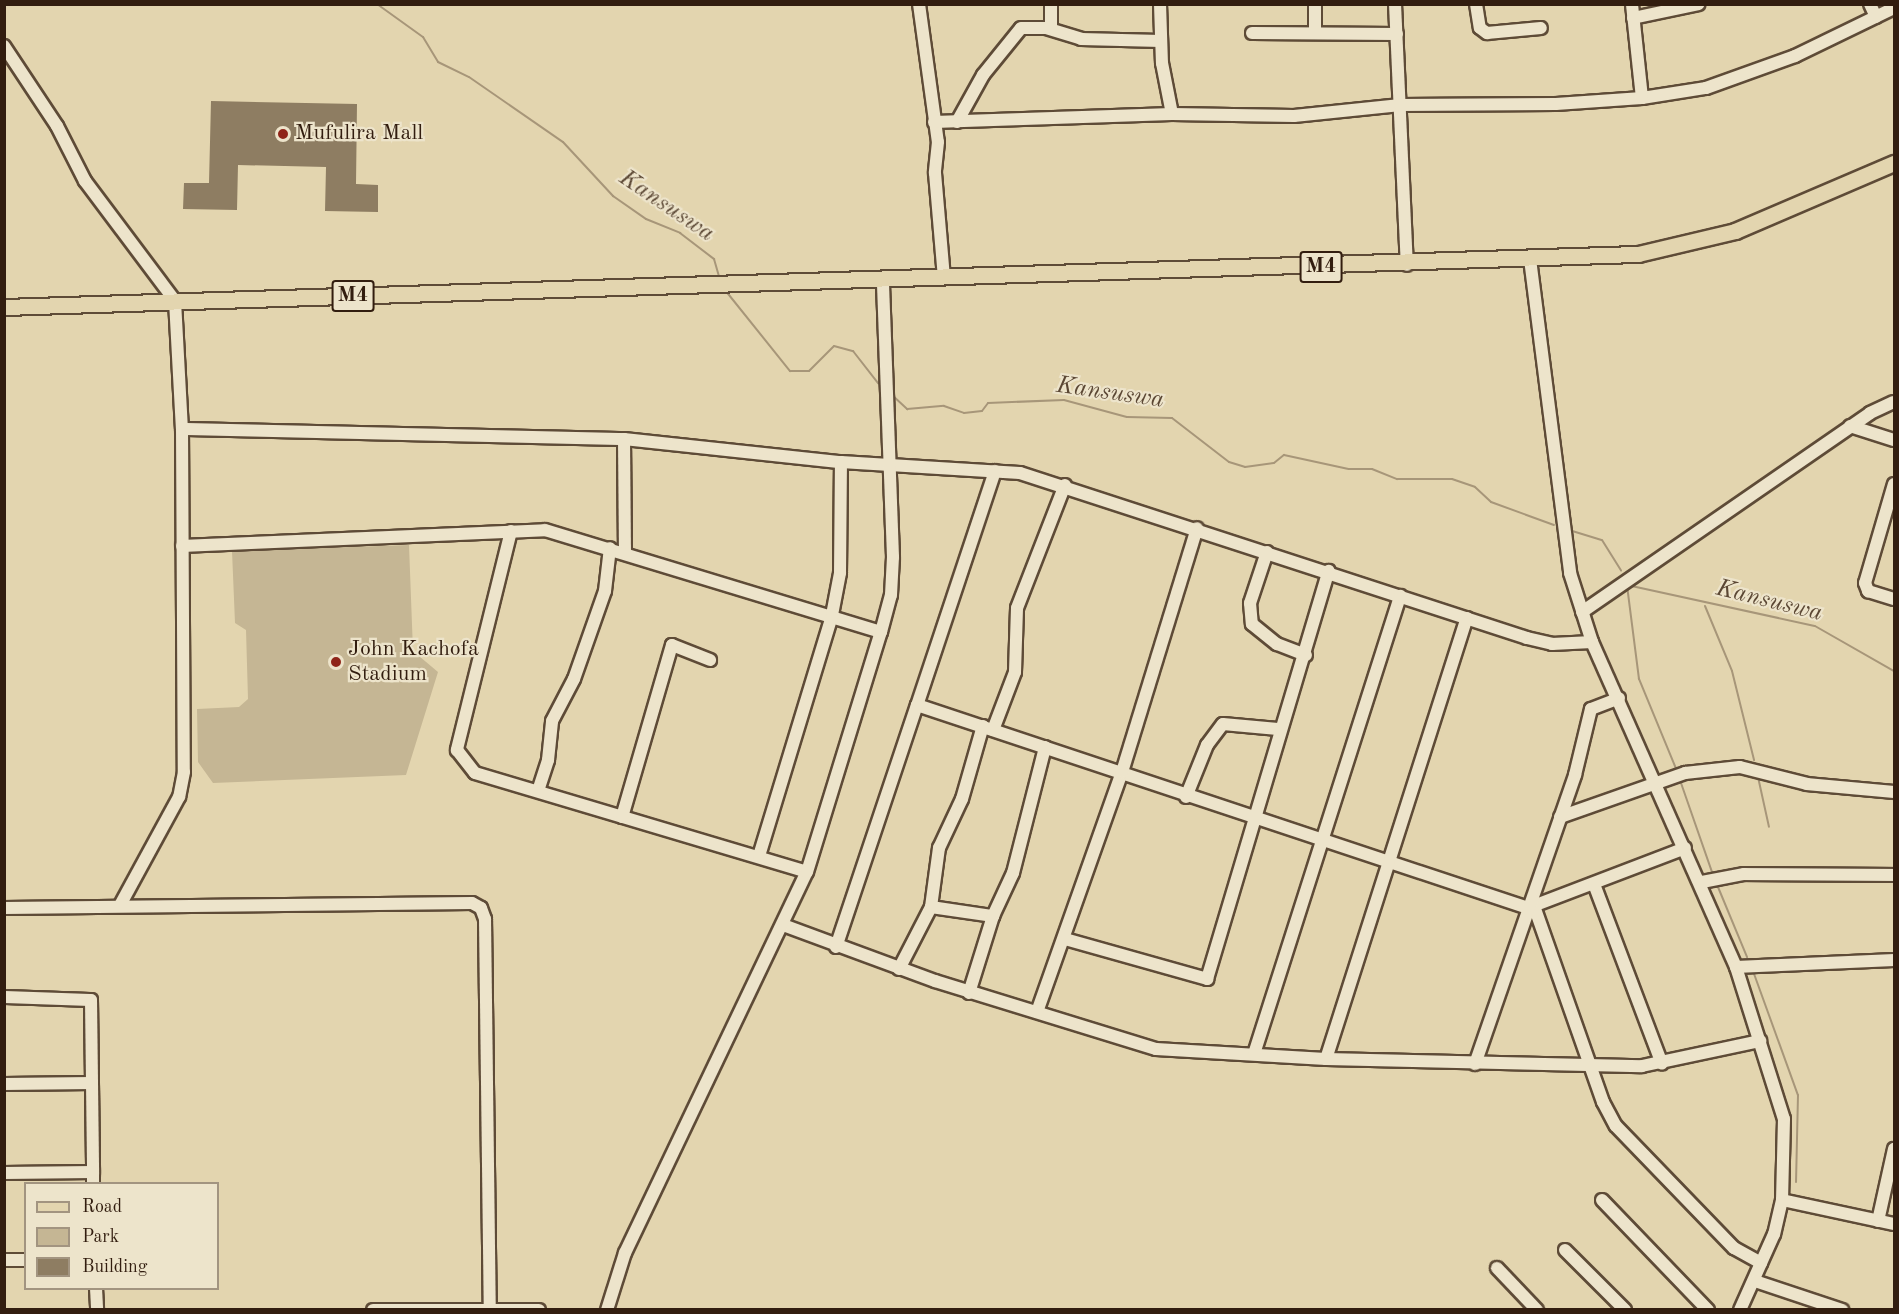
<!DOCTYPE html>
<html>
<head>
<meta charset="utf-8">
<style>
  body { margin:0 }
  #map { position:relative; width:1899px; height:1314px; overflow:hidden; background:#e3d5af; font-family:"Old Standard TT",serif }
  div>[style] { position:absolute }
  [style*='--x'] { left:calc(var(--x)*1px); top:calc(var(--y)*1px); width:calc(var(--w)*1px); rotate:calc(var(--a)*1deg) }
  .green>* { inset:0; background:#c5b694 }
  .stream>* { height:2px; margin:-1px; padding:0 1px; transform-origin:1px; border-radius:1px; background:#a79679 }
  .building>* { inset:0; background:#8e7d62 }
  .roads { filter:drop-shadow(2px 0 #5e4b37) drop-shadow(-2px 0 #5e4b37) drop-shadow(0 2px #5e4b37) drop-shadow(0 -2px #5e4b37) }
  .minor>* { height:12px; margin:-6px; padding:0 6px; transform-origin:6px; border-radius:6px; background:#ede4cb }
  .major>* { height:15px; margin:-7.5px; padding:0 7.5px; transform-origin:7.5px; border-radius:7.5px; background:#e3d5af }
  .dots>* { width:16px; height:16px; translate:-50% -50%; box-sizing:border-box; border:3px solid #ede4cb; border-radius:50% }
  span { translate:-50% -50%; white-space:nowrap; text-align:center; line-height:1.15; -webkit-text-stroke:4.5px #ede4cb; paint-order:stroke }
  .shield-label span { padding:2px 4px; background:#ede4cb; border:2px solid; border-radius:4px; -webkit-text-stroke-width:0 }
  .shield-label { font-size:21px; color:#321d0f; font-weight:700 }
  .poi-label { font-size:22px; color:#321d0f }
  .left { translate:0 -50%; text-align:left }
  .water-label { font-size:24px; color:#5b4734; font-style:italic }
  .frame { position:absolute; inset:0; border:6px solid #321d0f; pointer-events:none }
  .legend { position:absolute; left:24px; top:1182px; width:195px; height:108px; box-sizing:border-box; background:#ede4cb; border:2px solid #a29480; margin:0; padding:8px 10px; list-style:none; font-size:18px; color:#321d0f }
  .legend li { display:flex; align-items:center; gap:12px; height:30px }
  .legend b { width:30px; border:2px solid #a29480 }
</style>
</head>
<body>
<div id="map">
  <div class="green">
    <div style="clip-path:polygon(409px 545px,413px 651px,438px 672px,406px 775px,213px 783px,198px 762px,197px 709px,239px 707px,248px 699px,246px 630px,235px 623px,232px 551px)"></div>
  </div>
  <div class="stream">
    <div style="--x:377;--y:4;--w:57;--a:35.7"></div>
    <div style="--x:423;--y:37;--w:29;--a:59"></div>
    <div style="--x:438;--y:62;--w:34;--a:26"></div>
    <div style="--x:469;--y:77;--w:114;--a:34.7"></div>
    <div style="--x:563;--y:142;--w:74;--a:47.2"></div>
    <div style="--x:613;--y:196;--w:40;--a:34.9"></div>
    <div style="--x:646;--y:219;--w:37;--a:22"></div>
    <div style="--x:680;--y:233;--w:43;--a:37.4"></div>
    <div style="--x:714;--y:259;--w:19;--a:74"></div>
    <div style="--x:725;--y:290;--w:104;--a:51.3"></div>
    <div style="--x:790;--y:371;--w:19;--a:0"></div>
    <div style="--x:809;--y:371;--w:35;--a:-45"></div>
    <div style="--x:834;--y:346;--w:20;--a:15"></div>
    <div style="--x:853;--y:351;--w:41;--a:52"></div>
    <div style="--x:892;--y:395;--w:21;--a:43"></div>
    <div style="--x:907;--y:409;--w:37;--a:-5"></div>
    <div style="--x:944;--y:406;--w:21;--a:19"></div>
    <div style="--x:964;--y:413;--w:18;--a:-6"></div>
    <div style="--x:982;--y:411;--w:10;--a:-53"></div>
    <div style="--x:988;--y:403;--w:76;--a:-2.3"></div>
    <div style="--x:1064;--y:400;--w:65;--a:15.1"></div>
    <div style="--x:1127;--y:417;--w:45;--a:1.3"></div>
    <div style="--x:1172;--y:418;--w:72;--a:37.7"></div>
    <div style="--x:1229;--y:462;--w:17;--a:17"></div>
    <div style="--x:1245;--y:467;--w:29;--a:-8"></div>
    <div style="--x:1274;--y:463;--w:13;--a:-39"></div>
    <div style="--x:1284;--y:455;--w:66;--a:12.2"></div>
    <div style="--x:1349;--y:469;--w:23;--a:0"></div>
    <div style="--x:1372;--y:469;--w:27;--a:22"></div>
    <div style="--x:1397;--y:479;--w:55;--a:0"></div>
    <div style="--x:1452;--y:479;--w:24;--a:19"></div>
    <div style="--x:1475;--y:487;--w:22;--a:43"></div>
    <div style="--x:1491;--y:502;--w:67;--a:20.1"></div>
    <div style="--x:1569;--y:530;--w:34;--a:17"></div>
    <div style="--x:1602;--y:540;--w:36;--a:58"></div>
    <div style="--x:1705;--y:606;--w:70;--a:67.4"></div>
    <div style="--x:1732;--y:671;--w:92;--a:76.1"></div>
    <div style="--x:1677;--y:771;--w:100;--a:-112.4"></div>
    <div style="--x:1639;--y:679;--w:95;--a:-97.3"></div>
    <div style="--x:1627;--y:585;--w:192;--a:12.3"></div>
    <div style="--x:1815;--y:626;--w:91;--a:29.7"></div>
    <div style="--x:1758;--y:777;--w:51;--a:77.6"></div>
    <div style="--x:1681;--y:783;--w:97;--a:70.8"></div>
    <div style="--x:1718;--y:887;--w:76;--a:67.5"></div>
    <div style="--x:1753;--y:971;--w:132;--a:70.1"></div>
    <div style="--x:1798;--y:1095;--w:87;--a:91.3"></div>
  </div>
  <div class="building">
    <div style="clip-path:polygon(211px 101px,357px 104px,356px 184px,378px 185px,378px 212px,325px 211px,326px 167px,238px 165px,237px 210px,183px 209px,184px 183px,209px 183px)"></div>
  </div>
  <div class="roads">
    <div class="minor">
      <div style="--x:919;--y:4;--w:139;--a:82.2"></div>
      <div style="--x:938;--y:142;--w:31;--a:96"></div>
      <div style="--x:935;--y:173;--w:104;--a:85.1"></div>
      <div style="--x:1051;--y:4;--w:25;--a:90"></div>
      <div style="--x:1160;--y:4;--w:59;--a:88.1"></div>
      <div style="--x:1162;--y:63;--w:52;--a:78.9"></div>
      <div style="--x:1395;--y:4;--w:261;--a:87.4"></div>
      <div style="--x:1476;--y:4;--w:24;--a:81"></div>
      <div style="--x:1480;--y:28;--w:9;--a:36"></div>
      <div style="--x:1487;--y:33;--w:54;--a:-5.3"></div>
      <div style="--x:1870;--y:4;--w:14;--a:65"></div>
      <div style="--x:1633;--y:18;--w:67;--a:-12"></div>
      <div style="--x:1252;--y:33;--w:145;--a:0.4"></div>
      <div style="--x:1315;--y:33;--w:29;--a:-90"></div>
      <div style="--x:4;--y:46;--w:96;--a:56.5"></div>
      <div style="--x:57;--y:126;--w:62;--a:63"></div>
      <div style="--x:85;--y:181;--w:150;--a:53.1"></div>
      <div style="--x:175;--y:301;--w:128;--a:86.9"></div>
      <div style="--x:182;--y:429;--w:343;--a:89.7"></div>
      <div style="--x:184;--y:772;--w:25;--a:101"></div>
      <div style="--x:179;--y:797;--w:123;--a:118.6"></div>
      <div style="--x:1642;--y:98;--w:65;--a:-8.9"></div>
      <div style="--x:1706;--y:88;--w:95;--a:-19.8"></div>
      <div style="--x:1795;--y:56;--w:110;--a:-25.9"></div>
      <div style="--x:934;--y:122;--w:238;--a:-1.9"></div>
      <div style="--x:1172;--y:114;--w:122;--a:0.9"></div>
      <div style="--x:1294;--y:116;--w:107;--a:-5.9"></div>
      <div style="--x:1400;--y:105;--w:156;--a:-0.4"></div>
      <div style="--x:1556;--y:104;--w:86;--a:-4"></div>
      <div style="--x:1642;--y:98;--w:95;--a:-96.1"></div>
      <div style="--x:957;--y:122;--w:54;--a:-61"></div>
      <div style="--x:983;--y:75;--w:60;--a:-51"></div>
      <div style="--x:1021;--y:28;--w:25;--a:0"></div>
      <div style="--x:1046;--y:28;--w:37;--a:17"></div>
      <div style="--x:1081;--y:39;--w:80;--a:1.4"></div>
      <div style="--x:1530;--y:259;--w:317;--a:82.7"></div>
      <div style="--x:1570;--y:573;--w:72;--a:72.3"></div>
      <div style="--x:1592;--y:642;--w:355;--a:66.1"></div>
      <div style="--x:1736;--y:967;--w:159;--a:72.5"></div>
      <div style="--x:1784;--y:1119;--w:81;--a:91.4"></div>
      <div style="--x:1782;--y:1200;--w:35;--a:103"></div>
      <div style="--x:1774;--y:1234;--w:83;--a:114.1"></div>
      <div style="--x:1850;--y:426;--w:46;--a:17.7"></div>
      <div style="--x:182;--y:429;--w:442;--a:1.3"></div>
      <div style="--x:624;--y:439;--w:218;--a:6.1"></div>
      <div style="--x:841;--y:462;--w:179;--a:3.5"></div>
      <div style="--x:1020;--y:473;--w:533;--a:18.03"></div>
      <div style="--x:1527;--y:638;--w:26;--a:13"></div>
      <div style="--x:1552;--y:644;--w:40;--a:-2.9"></div>
      <div style="--x:624;--y:439;--w:113;--a:89.5"></div>
      <div style="--x:995;--y:471;--w:247;--a:108.4"></div>
      <div style="--x:917;--y:705;--w:644;--a:18.38"></div>
      <div style="--x:1528;--y:908;--w:168;--a:-20.9"></div>
      <div style="--x:1894;--y:484;--w:103;--a:106.3"></div>
      <div style="--x:1865;--y:583;--w:9;--a:69"></div>
      <div style="--x:1868;--y:591;--w:27;--a:17"></div>
      <div style="--x:511;--y:531;--w:226;--a:103.9"></div>
      <div style="--x:457;--y:750;--w:29;--a:52"></div>
      <div style="--x:475;--y:773;--w:346;--a:16.6"></div>
      <div style="--x:182;--y:546;--w:363;--a:-2.5"></div>
      <div style="--x:545;--y:530;--w:351;--a:16.9"></div>
      <div style="--x:1267;--y:552;--w:54;--a:108.4"></div>
      <div style="--x:1250;--y:603;--w:21;--a:85"></div>
      <div style="--x:1252;--y:624;--w:32;--a:39"></div>
      <div style="--x:1277;--y:644;--w:31;--a:21"></div>
      <div style="--x:1582;--y:612;--w:350;--a:-34.6"></div>
      <div style="--x:1870;--y:413;--w:26;--a:-25"></div>
      <div style="--x:993;--y:730;--w:62;--a:-69.2"></div>
      <div style="--x:1015;--y:672;--w:64;--a:-88.2"></div>
      <div style="--x:1017;--y:608;--w:132;--a:-68.7"></div>
      <div style="--x:538;--y:791;--w:33;--a:-72"></div>
      <div style="--x:548;--y:760;--w:39;--a:-84"></div>
      <div style="--x:552;--y:721;--w:47;--a:-62.4"></div>
      <div style="--x:574;--y:679;--w:93;--a:-70.6"></div>
      <div style="--x:605;--y:591;--w:43;--a:-83.4"></div>
      <div style="--x:1186;--y:797;--w:56;--a:-68"></div>
      <div style="--x:1207;--y:745;--w:26;--a:-53"></div>
      <div style="--x:1223;--y:724;--w:55;--a:5.2"></div>
      <div style="--x:622;--y:817;--w:179;--a:-73.8"></div>
      <div style="--x:672;--y:645;--w:41;--a:21.5"></div>
      <div style="--x:1560;--y:817;--w:133;--a:-19.4"></div>
      <div style="--x:1685;--y:773;--w:55;--a:-6.2"></div>
      <div style="--x:1740;--y:767;--w:69;--a:14.2"></div>
      <div style="--x:1807;--y:784;--w:87;--a:5.3"></div>
      <div style="--x:759;--y:856;--w:252;--a:-73.1"></div>
      <div style="--x:832;--y:615;--w:43;--a:-79.2"></div>
      <div style="--x:840;--y:573;--w:111;--a:-89.5"></div>
      <div style="--x:1702;--y:882;--w:43;--a:-10.8"></div>
      <div style="--x:1744;--y:874;--w:150;--a:0.4"></div>
      <div style="--x:1594;--y:884;--w:192;--a:69.3"></div>
      <div style="--x:1534;--y:906;--w:208;--a:70.6"></div>
      <div style="--x:1603;--y:1102;--w:27;--a:62"></div>
      <div style="--x:1616;--y:1126;--w:170;--a:46"></div>
      <div style="--x:1734;--y:1248;--w:31;--a:29"></div>
      <div style="--x:931;--y:907;--w:63;--a:8.3"></div>
      <div style="--x:4;--y:908;--w:468;--a:-0.6"></div>
      <div style="--x:472;--y:903;--w:10;--a:29"></div>
      <div style="--x:481;--y:908;--w:12;--a:70"></div>
      <div style="--x:485;--y:919;--w:387;--a:89.3"></div>
      <div style="--x:783;--y:925;--w:162;--a:20.2"></div>
      <div style="--x:935;--y:981;--w:231;--a:17.1"></div>
      <div style="--x:1156;--y:1049;--w:170;--a:3.4"></div>
      <div style="--x:1326;--y:1059;--w:316;--a:1.3"></div>
      <div style="--x:1642;--y:1066;--w:121;--a:-12"></div>
      <div style="--x:1065;--y:939;--w:148;--a:15.7"></div>
      <div style="--x:1207;--y:979;--w:426;--a:-73.4"></div>
      <div style="--x:836;--y:947;--w:255;--a:-71.5"></div>
      <div style="--x:1736;--y:967;--w:158;--a:-2.5"></div>
      <div style="--x:899;--y:969;--w:70;--a:-62.7"></div>
      <div style="--x:931;--y:907;--w:60;--a:-82.3"></div>
      <div style="--x:939;--y:848;--w:54;--a:-64.9"></div>
      <div style="--x:962;--y:799;--w:76;--a:-74"></div>
      <div style="--x:969;--y:993;--w:81;--a:-72.7"></div>
      <div style="--x:993;--y:916;--w:47;--a:-65.1"></div>
      <div style="--x:1013;--y:873;--w:130;--a:-75.7"></div>
      <div style="--x:4;--y:997;--w:87;--a:2"></div>
      <div style="--x:91;--y:1000;--w:172;--a:89.3"></div>
      <div style="--x:1037;--y:1012;--w:255;--a:-70.5"></div>
      <div style="--x:1122;--y:772;--w:255;--a:-72.9"></div>
      <div style="--x:1254;--y:1054;--w:481;--a:-72.3"></div>
      <div style="--x:1326;--y:1059;--w:463;--a:-72.3"></div>
      <div style="--x:1475;--y:1064;--w:306;--a:-70.9"></div>
      <div style="--x:1575;--y:775;--w:68;--a:-76.4"></div>
      <div style="--x:1591;--y:709;--w:30;--a:-21"></div>
      <div style="--x:4;--y:1084;--w:88;--a:-0.7"></div>
      <div style="--x:4;--y:1173;--w:89;--a:-0.6"></div>
      <div style="--x:93;--y:1172;--w:12;--a:90"></div>
      <div style="--x:1602;--y:1200;--w:153;--a:46.1"></div>
      <div style="--x:1782;--y:1200;--w:115;--a:12.1"></div>
      <div style="--x:1878;--y:1221;--w:74;--a:-77.5"></div>
      <div style="--x:1565;--y:1250;--w:85;--a:45"></div>
      <div style="--x:4;--y:1260;--w:22;--a:0"></div>
      <div style="--x:1497;--y:1268;--w:58;--a:46.4"></div>
      <div style="--x:1755;--y:1281;--w:92;--a:18.4"></div>
      <div style="--x:96;--y:1288;--w:22;--a:87"></div>
      <div style="--x:373;--y:1310;--w:166;--a:0"></div>
      <div style="--x:607;--y:1310;--w:60;--a:-72.5"></div>
      <div style="--x:625;--y:1253;--w:422;--a:-64.5"></div>
      <div style="--x:807;--y:872;--w:251;--a:-72.9"></div>
      <div style="--x:881;--y:632;--w:38;--a:-75"></div>
      <div style="--x:891;--y:595;--w:38;--a:-87"></div>
      <div style="--x:893;--y:557;--w:278;--a:-92.1"></div>
    </div>
    <div class="major">
      <div style="--x:4;--y:307;--w:1635;--a:-1.86"></div>
      <div style="--x:1638;--y:254;--w:100;--a:-13.3"></div>
      <div style="--x:1735;--y:231;--w:173;--a:-23.2"></div>
    </div>
  </div>
  <div class="dots">
    <div style="left:283px;top:134px;background:#8f2418"></div>
    <div style="left:336px;top:662px;background:#8f2418"></div>
  </div>
  <div class="shield-label">
    <span style="left:1321px;top:267px">M4</span>
    <span style="left:353px;top:296px">M4</span>
  </div>
  <div class="poi-label">
    <span class="left" style="left:295px;top:134px">Mufulira Mall</span>
    <span class="left" style="left:348px;top:662px">John Kachofa<br>Stadium</span>
  </div>
  <div class="water-label">
    <span style="left:666px;top:207px;rotate:34deg">Kansuswa</span>
    <span style="left:1110px;top:394px;rotate:8deg">Kansuswa</span>
    <span style="left:1769px;top:602px;rotate:14deg">Kansuswa</span>
  </div>
  <div class="frame"></div>
  <ul class="legend">
  <li><b style="height:8px;background:#e3d5af"></b>Road</li>
  <li><b style="height:16px;background:#c5b694"></b>Park</li>
  <li><b style="height:16px;background:#8e7d62"></b>Building</li>
  </ul>
</div>
</body>
</html>
